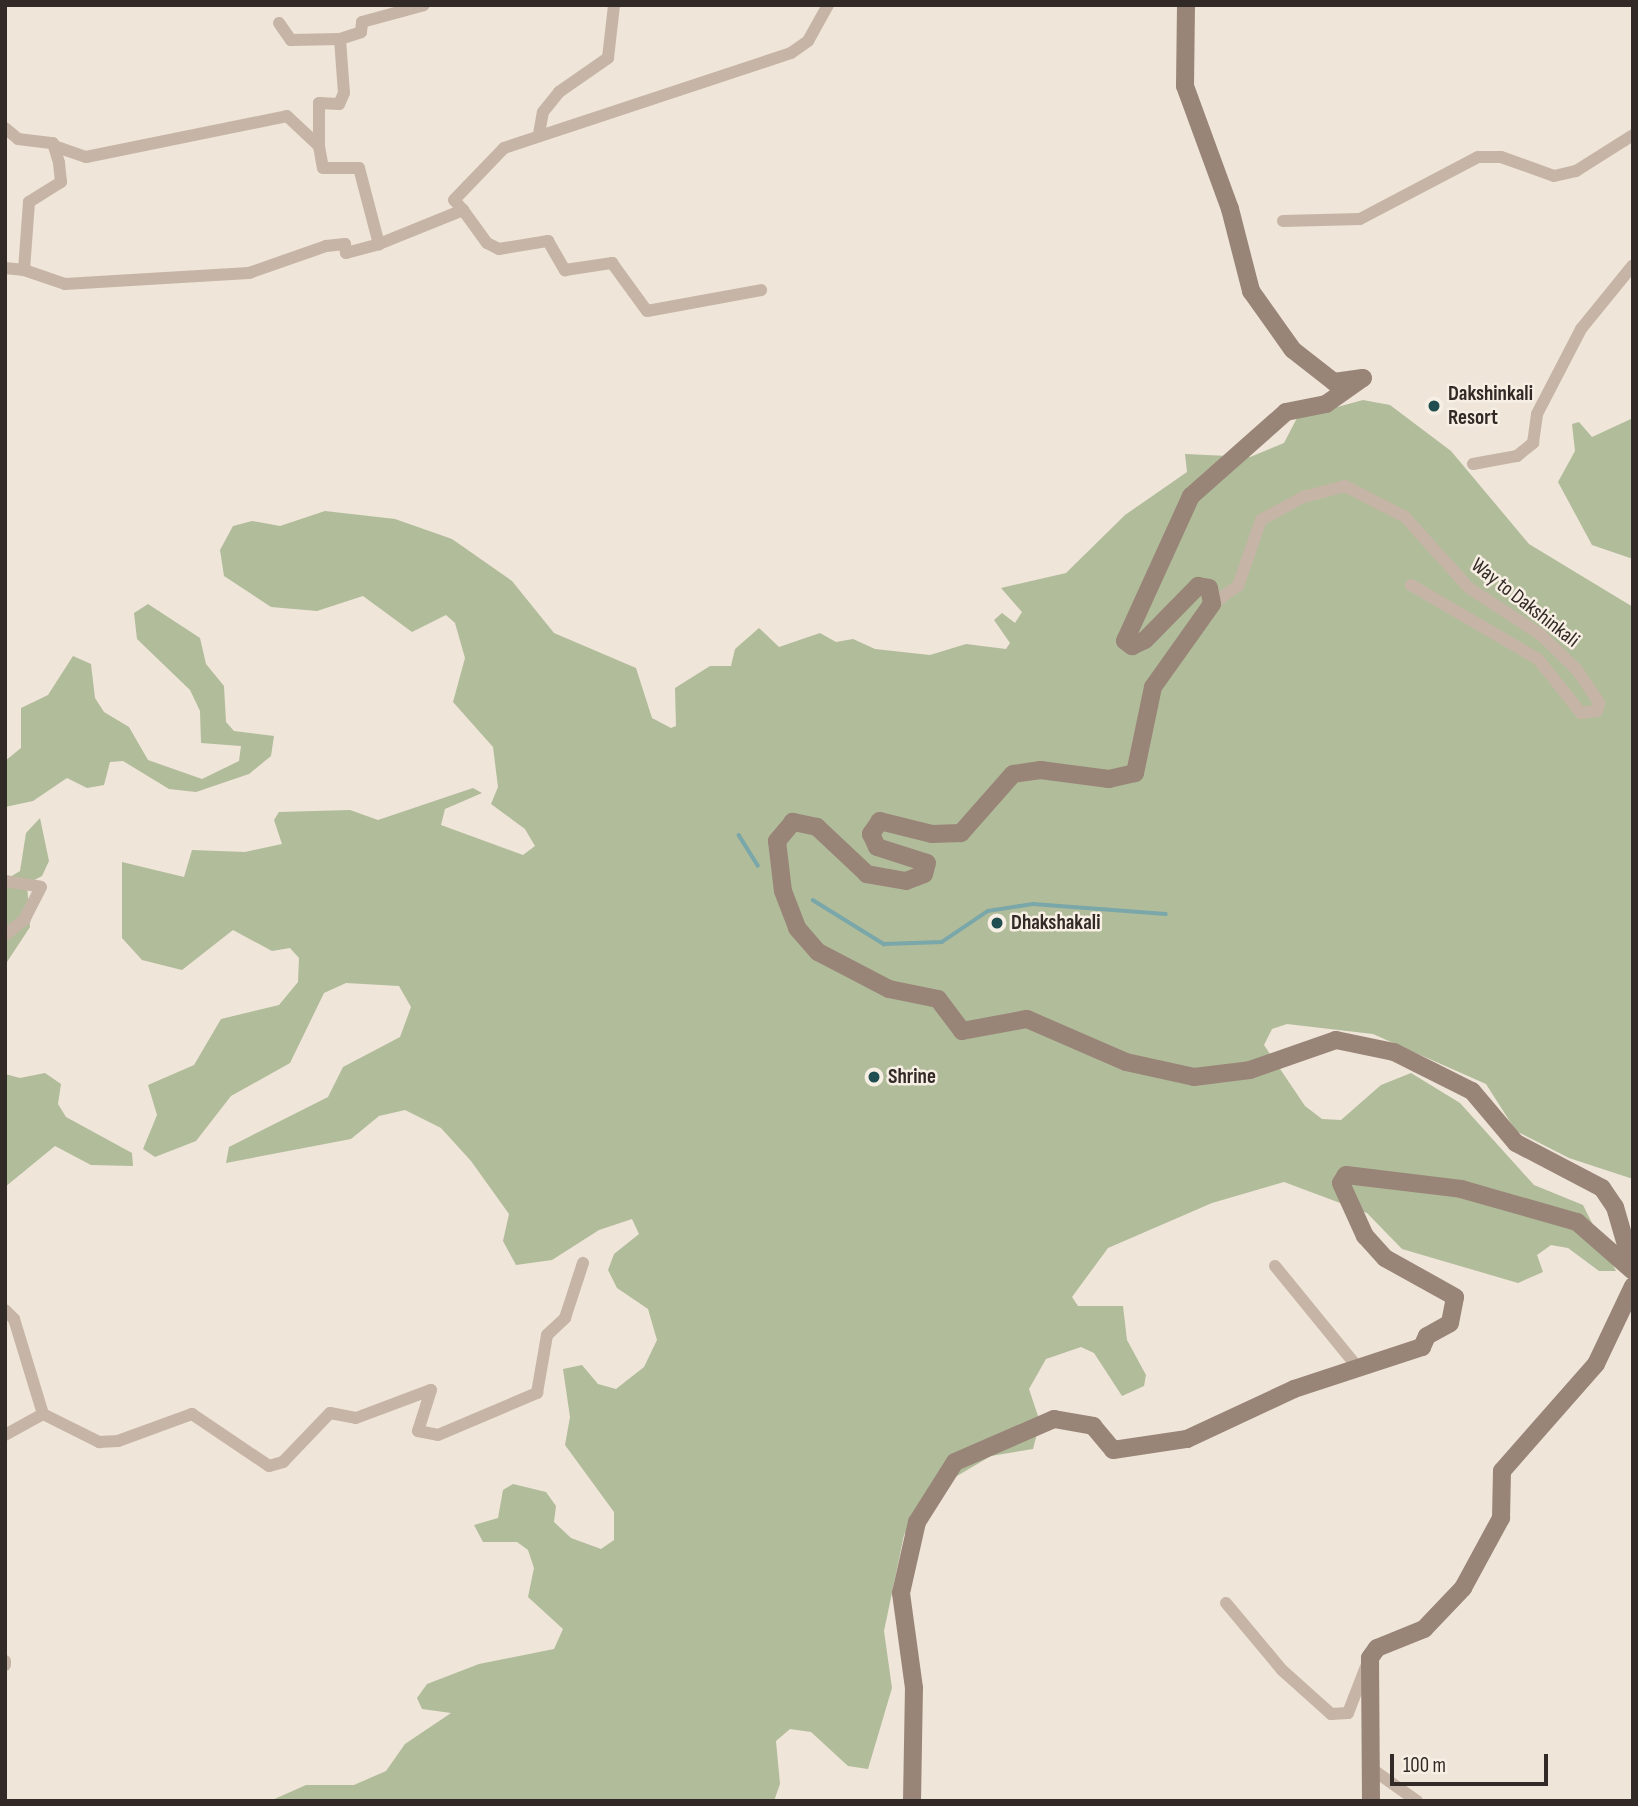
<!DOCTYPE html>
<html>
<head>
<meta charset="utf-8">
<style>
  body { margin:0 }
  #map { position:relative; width:1638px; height:1806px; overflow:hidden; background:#efe5d9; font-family:"Sofia Sans Condensed",sans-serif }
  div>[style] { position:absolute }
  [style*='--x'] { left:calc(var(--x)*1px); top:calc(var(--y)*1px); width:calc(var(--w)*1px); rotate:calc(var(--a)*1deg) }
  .green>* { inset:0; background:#b1bc9a }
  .stream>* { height:3.5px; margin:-1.75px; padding:0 1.75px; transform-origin:1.75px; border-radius:1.75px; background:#7aa7a9 }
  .street>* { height:12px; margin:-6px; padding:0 6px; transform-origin:6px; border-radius:6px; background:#c6b5a6 }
  .secondary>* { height:18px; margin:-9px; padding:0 9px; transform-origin:9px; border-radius:9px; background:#998478 }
  .dots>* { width:19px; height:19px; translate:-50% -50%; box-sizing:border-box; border:4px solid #f7efe4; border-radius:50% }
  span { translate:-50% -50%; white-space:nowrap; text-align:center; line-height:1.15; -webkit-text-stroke:5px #f7efe4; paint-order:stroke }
  .poi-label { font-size:21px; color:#322a26; font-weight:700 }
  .left { translate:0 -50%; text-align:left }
  .street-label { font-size:21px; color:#322a26 }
  .frame { position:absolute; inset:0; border:7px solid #322a26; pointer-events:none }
  .scale { position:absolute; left:1390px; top:1754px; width:158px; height:32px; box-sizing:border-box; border:4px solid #322a26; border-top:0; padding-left:9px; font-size:21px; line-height:24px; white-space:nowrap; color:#322a26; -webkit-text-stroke:5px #f7efe4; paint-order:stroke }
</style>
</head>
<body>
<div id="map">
  <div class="green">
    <div style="clip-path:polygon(1363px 400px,1390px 405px,1451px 451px,1529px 544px,1633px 607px,1633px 1179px,1569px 1158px,1516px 1131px,1486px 1084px,1373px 1034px,1287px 1024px,1272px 1029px,1264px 1045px,1305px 1106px,1322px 1119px,1341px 1120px,1381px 1085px,1411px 1073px,1460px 1103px,1534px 1185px,1583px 1205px,1616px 1271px,1599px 1271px,1568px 1248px,1551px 1245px,1537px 1255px,1543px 1272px,1518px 1283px,1402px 1249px,1367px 1213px,1284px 1182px,1212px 1203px,1108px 1248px,1072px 1297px,1078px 1306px,1123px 1306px,1127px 1340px,1146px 1375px,1144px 1386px,1122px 1396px,1094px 1353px,1081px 1347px,1046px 1359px,1029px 1389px,1040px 1422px,1033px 1449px,991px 1456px,933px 1490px,904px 1535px,884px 1631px,892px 1688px,868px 1769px,848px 1766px,811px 1732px,790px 1729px,776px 1741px,780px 1784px,774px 1801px,270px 1801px,306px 1785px,354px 1785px,386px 1771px,405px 1744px,451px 1713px,422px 1709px,417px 1698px,427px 1684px,479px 1664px,554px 1649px,563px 1629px,528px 1597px,534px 1568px,528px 1550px,517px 1542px,483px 1542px,474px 1525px,498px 1518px,503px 1490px,513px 1484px,546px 1492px,556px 1506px,554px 1522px,571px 1538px,601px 1549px,614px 1540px,614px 1512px,565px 1445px,570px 1417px,563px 1369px,582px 1365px,598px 1384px,616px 1389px,644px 1367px,657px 1340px,648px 1309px,617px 1288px,608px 1270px,614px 1254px,639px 1234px,632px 1219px,599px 1230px,552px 1260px,516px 1265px,503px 1241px,509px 1214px,471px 1161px,441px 1128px,405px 1110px,379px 1116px,351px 1139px,226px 1163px,229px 1147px,328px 1097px,343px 1067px,400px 1037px,411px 1007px,399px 986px,346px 983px,324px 993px,290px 1063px,231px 1096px,196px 1141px,155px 1157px,143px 1149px,157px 1115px,148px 1085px,194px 1065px,221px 1019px,279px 1005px,298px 982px,299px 958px,290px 948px,272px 951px,233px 930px,182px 970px,142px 960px,122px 938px,122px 862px,184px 877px,192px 850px,245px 852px,282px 844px,274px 820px,279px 812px,350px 810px,378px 820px,473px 788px,482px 793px,445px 809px,441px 825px,523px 855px,535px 846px,525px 829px,491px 804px,498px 787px,493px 747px,453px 702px,465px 658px,455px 623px,446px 615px,412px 632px,363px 596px,317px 611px,271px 607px,224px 576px,220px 550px,233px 526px,252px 521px,280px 526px,325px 511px,395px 519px,452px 539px,512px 581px,554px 633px,636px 668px,652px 718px,671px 728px,676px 726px,675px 688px,710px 666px,731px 666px,735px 649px,759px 628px,779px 647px,820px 633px,836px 642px,853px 639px,875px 649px,930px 655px,966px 644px,1006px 649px,1010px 643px,994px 620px,1002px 613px,1015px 623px,1022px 612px,1001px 588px,1066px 573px,1125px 515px,1187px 472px,1185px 454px,1250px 457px,1284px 443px,1297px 418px)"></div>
    <div style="clip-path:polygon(1633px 418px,1633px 559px,1592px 545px,1558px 482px,1575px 451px,1572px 424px,1579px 422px,1592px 437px)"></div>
    <div style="clip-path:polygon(148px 604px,200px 638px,206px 664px,224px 686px,226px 722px,234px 731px,274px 736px,271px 756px,249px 774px,196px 792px,169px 789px,123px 761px,110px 762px,104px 785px,87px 788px,67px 778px,33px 801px,5px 807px,5px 761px,21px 748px,21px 708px,48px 695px,73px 656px,91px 664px,95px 698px,104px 712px,129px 727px,148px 760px,202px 779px,239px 761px,241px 746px,201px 743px,200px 711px,190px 690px,137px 639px,134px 613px)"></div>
    <div style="clip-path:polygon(40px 818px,49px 861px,42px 876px,27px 884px,30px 927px,5px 965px,5px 880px,20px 871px,26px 833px)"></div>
    <div style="clip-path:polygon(45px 1073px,61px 1084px,58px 1104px,66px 1117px,132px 1153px,133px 1166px,91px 1165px,55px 1146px,5px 1187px,5px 1074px,20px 1078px)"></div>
  </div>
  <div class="stream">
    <div style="--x:739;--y:835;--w:36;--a:58"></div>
    <div style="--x:813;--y:900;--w:84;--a:31.8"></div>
    <div style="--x:884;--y:944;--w:58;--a:-2"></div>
    <div style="--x:942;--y:942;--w:55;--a:-34"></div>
    <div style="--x:988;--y:911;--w:46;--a:-8.8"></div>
    <div style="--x:1033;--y:904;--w:133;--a:4.3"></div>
  </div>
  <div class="street">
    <div style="--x:279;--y:23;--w:21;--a:55"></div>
    <div style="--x:291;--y:40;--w:49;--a:-1.2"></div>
    <div style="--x:340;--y:39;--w:54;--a:85.8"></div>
    <div style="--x:344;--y:93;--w:12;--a:114"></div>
    <div style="--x:339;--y:104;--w:20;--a:-177"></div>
    <div style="--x:319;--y:103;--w:43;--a:90"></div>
    <div style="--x:340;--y:39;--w:22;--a:-18"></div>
    <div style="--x:361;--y:32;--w:10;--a:-84"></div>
    <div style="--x:362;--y:22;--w:64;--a:-15.3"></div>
    <div style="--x:5;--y:128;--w:17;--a:40"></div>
    <div style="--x:18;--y:139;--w:35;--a:7"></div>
    <div style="--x:53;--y:143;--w:21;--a:73"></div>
    <div style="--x:59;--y:163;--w:19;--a:84"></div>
    <div style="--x:61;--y:182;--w:38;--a:148"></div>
    <div style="--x:29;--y:202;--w:68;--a:94.2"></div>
    <div style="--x:24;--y:270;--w:43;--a:18.9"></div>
    <div style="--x:65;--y:284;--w:184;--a:-3.4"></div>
    <div style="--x:249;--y:273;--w:82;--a:-19.3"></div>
    <div style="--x:326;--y:246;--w:19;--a:-6"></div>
    <div style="--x:345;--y:244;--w:9;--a:84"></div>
    <div style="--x:346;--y:253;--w:34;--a:-15"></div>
    <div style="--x:379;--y:244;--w:91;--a:-22"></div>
    <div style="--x:463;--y:210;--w:13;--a:-132"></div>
    <div style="--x:454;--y:200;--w:72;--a:-46.1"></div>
    <div style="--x:504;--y:148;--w:302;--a:-18.3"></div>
    <div style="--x:791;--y:53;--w:21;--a:-35"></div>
    <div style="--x:808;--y:41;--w:41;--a:-60.9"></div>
    <div style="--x:539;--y:134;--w:22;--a:-80"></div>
    <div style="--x:543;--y:112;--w:26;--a:-51"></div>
    <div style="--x:559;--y:92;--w:60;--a:-34.8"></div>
    <div style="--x:608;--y:58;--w:53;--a:-83.5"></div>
    <div style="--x:54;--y:146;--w:34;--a:19"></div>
    <div style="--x:86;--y:157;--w:205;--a:-11.5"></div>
    <div style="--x:287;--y:116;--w:44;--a:43.2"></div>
    <div style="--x:319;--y:146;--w:22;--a:80"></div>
    <div style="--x:323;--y:168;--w:36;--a:0"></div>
    <div style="--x:359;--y:168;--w:79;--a:75.3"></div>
    <div style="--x:463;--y:210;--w:41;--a:54"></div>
    <div style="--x:487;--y:243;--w:13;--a:27"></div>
    <div style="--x:499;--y:249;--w:50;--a:-9.3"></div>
    <div style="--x:548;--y:241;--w:34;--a:60"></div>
    <div style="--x:565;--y:270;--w:48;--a:-8.5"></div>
    <div style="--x:612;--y:263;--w:59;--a:53.9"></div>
    <div style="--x:647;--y:311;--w:116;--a:-10.4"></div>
    <div style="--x:1283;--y:221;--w:77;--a:-1.5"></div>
    <div style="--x:1360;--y:219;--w:133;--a:-27.7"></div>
    <div style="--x:1478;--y:157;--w:23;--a:0"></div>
    <div style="--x:1501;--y:157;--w:56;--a:19.7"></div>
    <div style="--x:1554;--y:176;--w:23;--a:-13"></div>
    <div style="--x:1576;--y:171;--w:67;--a:-32.3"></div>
    <div style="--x:5;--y:268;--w:19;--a:6"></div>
    <div style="--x:1473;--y:464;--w:45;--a:-10.3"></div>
    <div style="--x:1517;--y:456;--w:21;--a:-39"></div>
    <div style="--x:1533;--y:443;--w:29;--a:-82"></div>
    <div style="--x:1537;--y:414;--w:96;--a:-62.6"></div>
    <div style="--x:1581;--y:329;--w:82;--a:-50.9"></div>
    <div style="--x:1212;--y:604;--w:32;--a:-35"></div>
    <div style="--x:1238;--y:586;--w:70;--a:-70.8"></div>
    <div style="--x:1261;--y:520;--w:48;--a:-28.7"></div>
    <div style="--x:1303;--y:497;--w:43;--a:-14.7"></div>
    <div style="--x:1345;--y:486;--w:68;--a:27.3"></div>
    <div style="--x:1405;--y:517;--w:96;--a:48"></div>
    <div style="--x:1469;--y:588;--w:86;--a:33.1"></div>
    <div style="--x:1541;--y:635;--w:50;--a:44.2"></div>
    <div style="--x:1577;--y:670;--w:40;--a:56"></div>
    <div style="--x:1599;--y:703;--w:8;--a:104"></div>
    <div style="--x:1597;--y:711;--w:16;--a:173"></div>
    <div style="--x:1581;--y:713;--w:69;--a:-128.5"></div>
    <div style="--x:1538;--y:659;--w:147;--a:-149.8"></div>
    <div style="--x:5;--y:881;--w:36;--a:9"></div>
    <div style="--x:41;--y:887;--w:36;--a:117"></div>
    <div style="--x:25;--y:919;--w:26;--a:141"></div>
    <div style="--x:1275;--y:1266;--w:133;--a:50.8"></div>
    <div style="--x:5;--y:1310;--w:13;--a:45"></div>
    <div style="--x:14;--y:1319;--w:99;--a:73"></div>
    <div style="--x:43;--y:1414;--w:43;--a:151.1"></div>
    <div style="--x:43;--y:1414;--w:63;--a:26.6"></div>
    <div style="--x:99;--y:1442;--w:19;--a:-3"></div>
    <div style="--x:118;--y:1441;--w:79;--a:-20"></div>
    <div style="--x:192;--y:1414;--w:93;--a:34"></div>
    <div style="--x:269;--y:1466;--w:15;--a:-16"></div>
    <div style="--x:283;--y:1462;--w:68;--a:-46.2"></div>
    <div style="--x:330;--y:1413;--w:26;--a:11"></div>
    <div style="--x:356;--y:1418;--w:80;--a:-20.5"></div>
    <div style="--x:431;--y:1390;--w:43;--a:107.6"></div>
    <div style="--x:418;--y:1431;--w:20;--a:11"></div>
    <div style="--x:438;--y:1435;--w:108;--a:-23"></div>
    <div style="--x:537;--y:1393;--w:59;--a:-80.2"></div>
    <div style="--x:547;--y:1335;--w:25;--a:-43"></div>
    <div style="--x:565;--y:1318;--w:58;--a:-71.9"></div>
    <div style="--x:1226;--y:1603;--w:87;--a:50.1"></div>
    <div style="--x:1282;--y:1670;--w:66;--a:41.9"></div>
    <div style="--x:1331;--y:1714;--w:17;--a:-3"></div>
    <div style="--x:1348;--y:1713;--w:53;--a:-68.8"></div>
    <div style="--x:5;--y:1661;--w:4;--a:90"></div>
    <div style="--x:1369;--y:1767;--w:59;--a:35.3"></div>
  </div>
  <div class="secondary">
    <div style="--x:1186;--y:5;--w:81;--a:90.7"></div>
    <div style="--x:1185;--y:86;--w:131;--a:69.9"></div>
    <div style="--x:1230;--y:209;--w:85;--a:75.6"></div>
    <div style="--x:1251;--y:291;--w:72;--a:54.6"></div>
    <div style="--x:1293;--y:350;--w:52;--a:38"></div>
    <div style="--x:1334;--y:382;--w:29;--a:-8"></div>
    <div style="--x:1363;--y:378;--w:45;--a:144.9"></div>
    <div style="--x:1326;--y:404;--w:41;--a:168.7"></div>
    <div style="--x:1286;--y:412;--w:127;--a:138.5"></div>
    <div style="--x:1191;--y:496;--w:159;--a:114.5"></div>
    <div style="--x:1125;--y:641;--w:9;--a:36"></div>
    <div style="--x:1132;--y:646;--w:14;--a:-25"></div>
    <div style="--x:1145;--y:640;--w:76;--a:-45.5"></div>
    <div style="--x:1198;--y:586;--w:11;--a:10"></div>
    <div style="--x:1209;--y:588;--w:16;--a:79"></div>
    <div style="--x:1212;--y:604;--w:102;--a:125.4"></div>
    <div style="--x:1153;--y:687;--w:88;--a:101.8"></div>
    <div style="--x:1135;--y:773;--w:27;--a:167"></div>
    <div style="--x:1109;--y:779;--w:69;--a:-172.5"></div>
    <div style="--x:1041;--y:770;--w:28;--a:172"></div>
    <div style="--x:1013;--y:774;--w:79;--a:131.4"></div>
    <div style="--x:961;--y:833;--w:29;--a:178"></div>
    <div style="--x:932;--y:834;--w:54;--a:-166"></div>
    <div style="--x:880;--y:821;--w:16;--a:125"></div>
    <div style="--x:871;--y:834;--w:14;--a:65"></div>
    <div style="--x:877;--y:847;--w:52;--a:17.7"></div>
    <div style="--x:927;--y:863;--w:11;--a:105"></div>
    <div style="--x:924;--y:874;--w:19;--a:159"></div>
    <div style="--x:906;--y:881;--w:40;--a:-170"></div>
    <div style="--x:867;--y:874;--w:69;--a:-136.8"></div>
    <div style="--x:817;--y:827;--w:25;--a:-168"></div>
    <div style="--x:793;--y:822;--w:25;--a:130"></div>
    <div style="--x:777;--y:841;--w:50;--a:83.2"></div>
    <div style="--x:783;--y:891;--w:40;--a:69"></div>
    <div style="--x:797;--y:928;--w:32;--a:49"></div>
    <div style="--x:818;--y:952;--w:80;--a:27.5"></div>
    <div style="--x:889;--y:989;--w:50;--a:11.5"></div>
    <div style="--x:938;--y:999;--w:40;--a:53"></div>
    <div style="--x:962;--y:1031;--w:66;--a:-10.5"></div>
    <div style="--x:1027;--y:1019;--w:108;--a:23.5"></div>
    <div style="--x:1126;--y:1062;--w:70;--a:12.4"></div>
    <div style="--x:1194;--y:1077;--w:56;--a:-7.1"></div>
    <div style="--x:1250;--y:1070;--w:91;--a:-19.2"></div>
    <div style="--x:1336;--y:1040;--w:59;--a:11.7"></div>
    <div style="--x:1394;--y:1052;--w:87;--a:26.6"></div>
    <div style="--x:1472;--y:1091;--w:68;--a:49.8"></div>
    <div style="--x:1516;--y:1143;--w:97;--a:27.6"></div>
    <div style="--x:1602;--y:1188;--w:23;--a:56"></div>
    <div style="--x:1615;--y:1207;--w:65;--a:73.8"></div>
    <div style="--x:912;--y:1801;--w:113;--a:-89"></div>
    <div style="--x:914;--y:1688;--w:96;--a:-97.8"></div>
    <div style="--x:901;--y:1593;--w:73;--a:-77.3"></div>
    <div style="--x:917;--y:1522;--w:71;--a:-57.7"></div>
    <div style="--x:955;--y:1462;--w:108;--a:-23.5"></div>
    <div style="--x:1054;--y:1419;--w:40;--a:10"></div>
    <div style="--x:1093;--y:1426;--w:31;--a:50"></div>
    <div style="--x:1113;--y:1450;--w:75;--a:-8.5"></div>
    <div style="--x:1187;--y:1439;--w:118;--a:-25"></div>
    <div style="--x:1294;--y:1389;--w:135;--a:-18.2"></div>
    <div style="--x:1422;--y:1347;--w:12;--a:-66"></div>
    <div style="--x:1427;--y:1336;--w:26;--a:-29"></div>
    <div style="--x:1450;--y:1323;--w:26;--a:-79"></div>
    <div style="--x:1455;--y:1297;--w:80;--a:-150.9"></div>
    <div style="--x:1385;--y:1258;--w:30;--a:-132"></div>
    <div style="--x:1365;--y:1236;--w:58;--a:-114.4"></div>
    <div style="--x:1341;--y:1183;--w:9;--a:-58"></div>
    <div style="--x:1346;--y:1175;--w:116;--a:6.9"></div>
    <div style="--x:1461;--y:1189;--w:121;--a:15.9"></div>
    <div style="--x:1577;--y:1222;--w:74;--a:41.2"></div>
    <div style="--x:1371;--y:1801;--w:143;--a:-90.4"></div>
    <div style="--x:1370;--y:1658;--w:12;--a:-55"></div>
    <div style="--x:1377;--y:1648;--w:51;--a:-22"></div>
    <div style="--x:1424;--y:1629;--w:57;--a:-46.4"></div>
    <div style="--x:1463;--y:1588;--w:80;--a:-61.5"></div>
    <div style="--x:1501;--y:1518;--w:47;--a:-88.8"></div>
    <div style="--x:1502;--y:1471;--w:142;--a:-48.7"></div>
    <div style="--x:1596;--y:1364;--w:86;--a:-64.6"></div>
  </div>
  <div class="dots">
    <div style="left:1434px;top:406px;background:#1f4d50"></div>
    <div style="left:997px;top:923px;background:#1f4d50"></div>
    <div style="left:874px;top:1077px;background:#1f4d50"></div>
  </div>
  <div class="poi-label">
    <span class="left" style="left:1448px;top:406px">Dakshinkali<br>Resort</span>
    <span class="left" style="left:1011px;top:923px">Dhakshakali</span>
    <span class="left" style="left:888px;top:1077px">Shrine</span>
  </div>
  <div class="street-label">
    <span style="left:1525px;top:603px;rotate:38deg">Way to Dakshinkali</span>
  </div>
  <div class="frame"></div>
  <div class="scale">100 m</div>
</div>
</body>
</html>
